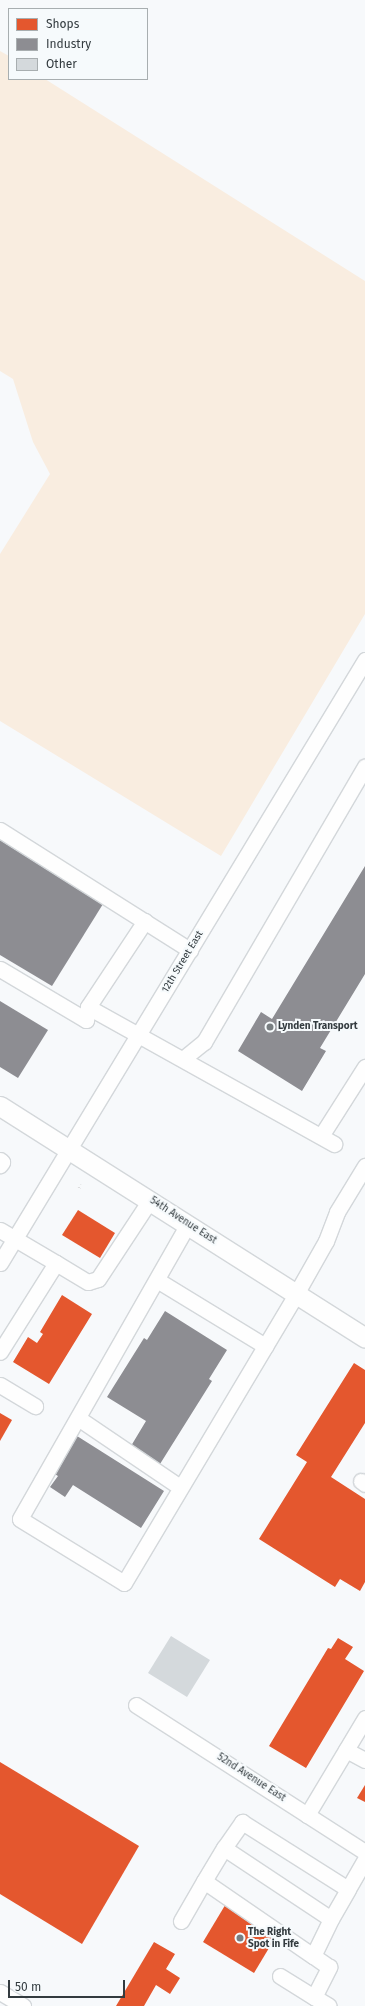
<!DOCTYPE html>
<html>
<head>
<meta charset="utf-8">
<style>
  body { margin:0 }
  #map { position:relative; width:365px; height:2006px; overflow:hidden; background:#f7f9fb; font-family:"Fira Sans",sans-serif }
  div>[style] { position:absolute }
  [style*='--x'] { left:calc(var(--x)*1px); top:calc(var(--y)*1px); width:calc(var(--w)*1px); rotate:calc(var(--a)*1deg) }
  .green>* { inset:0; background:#f9ede0 }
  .shops>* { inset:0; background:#e4572e }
  .industry>* { inset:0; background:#8d8d92 }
  .building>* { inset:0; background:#d4d9dc }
  .path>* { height:2.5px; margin-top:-1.25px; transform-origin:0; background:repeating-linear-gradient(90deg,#dddedf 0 1px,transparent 0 4px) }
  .roads { filter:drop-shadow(1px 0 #d3d7da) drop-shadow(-1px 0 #d3d7da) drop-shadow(0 1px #d3d7da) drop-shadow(0 -1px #d3d7da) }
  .minor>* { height:15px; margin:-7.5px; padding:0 7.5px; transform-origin:7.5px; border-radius:7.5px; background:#fefefe }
  .major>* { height:19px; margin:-9.5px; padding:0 9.5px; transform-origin:9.5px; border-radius:9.5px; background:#fefefe }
  .dots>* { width:11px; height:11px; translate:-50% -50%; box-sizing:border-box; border:2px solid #f6fafc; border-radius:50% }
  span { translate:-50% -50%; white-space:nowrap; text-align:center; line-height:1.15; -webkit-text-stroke:4px #f6fafc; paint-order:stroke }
  .street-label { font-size:10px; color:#333b3f }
  .poi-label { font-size:10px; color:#333b3f; font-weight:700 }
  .left { translate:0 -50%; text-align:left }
  .legend { position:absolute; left:8px; top:8px; width:140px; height:72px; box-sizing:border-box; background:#f6fafc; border:1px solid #a8aeb0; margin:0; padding:5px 7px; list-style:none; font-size:12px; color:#333b3f }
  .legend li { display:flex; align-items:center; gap:8px; height:20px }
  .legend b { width:20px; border:1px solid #a8aeb0 }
  .scale { position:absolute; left:8px; top:1980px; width:117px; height:18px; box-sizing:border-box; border:2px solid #333b3f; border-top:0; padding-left:5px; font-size:12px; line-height:14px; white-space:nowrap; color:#333b3f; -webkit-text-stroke:3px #f6fafc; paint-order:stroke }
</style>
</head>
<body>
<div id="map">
  <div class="green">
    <div style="clip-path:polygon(0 51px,9px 56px,9px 79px,45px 79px,365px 281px,365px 614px,221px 856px,0 721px,0 554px,50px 474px,33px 442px,13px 379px,0 371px)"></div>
  </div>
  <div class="shops">
    <div style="clip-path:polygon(78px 1210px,115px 1233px,100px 1258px,62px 1235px)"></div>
    <div style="clip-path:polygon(62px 1295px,92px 1314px,49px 1384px,13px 1362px,28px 1337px,37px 1343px,43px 1334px,40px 1332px)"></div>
    <div style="clip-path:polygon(354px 1363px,365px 1370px,365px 1423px,331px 1477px,365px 1499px,365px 1582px,360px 1591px,340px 1579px,335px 1587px,259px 1539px,307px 1462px,296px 1455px)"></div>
    <div style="clip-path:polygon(0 1413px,12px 1420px,0 1441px)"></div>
    <div style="clip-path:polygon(338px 1638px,353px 1647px,345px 1659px,364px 1671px,306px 1768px,269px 1746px,328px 1648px,331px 1649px)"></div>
    <div style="clip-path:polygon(0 1762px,139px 1846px,82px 1944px,0 1894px)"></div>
    <div style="clip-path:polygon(365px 1785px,365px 1802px,357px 1798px)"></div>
    <div style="clip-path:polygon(227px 1902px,278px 1933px,254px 1973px,203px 1942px)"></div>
    <div style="clip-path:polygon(154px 1942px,175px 1954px,166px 1969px,180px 1978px,170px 1994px,156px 1985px,144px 2006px,116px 2006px)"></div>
  </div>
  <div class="industry">
    <div style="clip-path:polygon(0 840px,103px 904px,52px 986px,0 955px)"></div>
    <div style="clip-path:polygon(365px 866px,365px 974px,320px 1048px,326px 1051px,302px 1091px,238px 1051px,261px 1012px,272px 1019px)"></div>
    <div style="clip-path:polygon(0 1001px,48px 1030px,18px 1078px,0 1067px)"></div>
    <div style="clip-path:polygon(165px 1311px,227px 1350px,209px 1379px,212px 1381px,160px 1464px,131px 1446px,146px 1421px,107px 1397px,144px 1338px,147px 1340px)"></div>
    <div style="clip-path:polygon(77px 1436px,164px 1491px,141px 1528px,73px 1485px,65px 1497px,50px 1487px,58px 1476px,53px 1473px)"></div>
  </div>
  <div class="building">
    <div style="clip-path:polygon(171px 1636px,210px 1660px,187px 1697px,148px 1673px)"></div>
  </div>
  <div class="path">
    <div style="--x:79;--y:1188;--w:4;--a:-76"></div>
  </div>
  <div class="roads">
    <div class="minor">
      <div style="--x:0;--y:830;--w:225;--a:32.3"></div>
      <div style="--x:0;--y:969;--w:100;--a:30.7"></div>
      <div style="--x:86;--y:1020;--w:13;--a:-81"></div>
      <div style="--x:88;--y:1007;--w:103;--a:-56.5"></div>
      <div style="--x:88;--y:1007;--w:282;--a:29.1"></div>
      <div style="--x:184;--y:1058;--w:26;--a:-39"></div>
      <div style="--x:204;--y:1042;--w:319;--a:-59.7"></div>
      <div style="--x:321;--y:1136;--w:82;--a:-57.5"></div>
      <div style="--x:0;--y:1160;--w:3;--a:45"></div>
      <div style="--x:2;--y:1162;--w:4;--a:124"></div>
      <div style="--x:188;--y:1224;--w:339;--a:119.7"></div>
      <div style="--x:20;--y:1519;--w:122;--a:31.6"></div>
      <div style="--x:124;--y:1583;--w:336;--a:-59.2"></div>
      <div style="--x:296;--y:1294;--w:61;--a:-60.5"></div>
      <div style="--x:326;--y:1241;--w:31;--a:-69"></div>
      <div style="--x:337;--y:1212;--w:54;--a:-58.7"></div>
      <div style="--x:0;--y:1230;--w:65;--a:30.5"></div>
      <div style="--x:56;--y:1263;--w:105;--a:122.2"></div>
      <div style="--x:0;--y:1263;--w:705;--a:-58.81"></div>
      <div style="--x:56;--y:1263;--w:37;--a:31"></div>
      <div style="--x:88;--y:1282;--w:10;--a:-17"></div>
      <div style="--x:98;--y:1279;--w:95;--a:-56.6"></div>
      <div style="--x:157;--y:1280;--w:127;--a:31.4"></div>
      <div style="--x:0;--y:1385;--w:41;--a:31"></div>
      <div style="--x:78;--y:1418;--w:123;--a:34.1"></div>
      <div style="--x:361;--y:1481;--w:5;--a:37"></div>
      <div style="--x:136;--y:1705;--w:272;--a:32.7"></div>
      <div style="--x:346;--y:1750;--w:21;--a:28"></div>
      <div style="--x:307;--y:1815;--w:113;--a:-59.1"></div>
      <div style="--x:224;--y:1848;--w:128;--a:33.6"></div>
      <div style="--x:331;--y:1919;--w:41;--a:115.9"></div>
      <div style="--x:313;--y:1956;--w:132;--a:-145.5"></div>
      <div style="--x:204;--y:1881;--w:39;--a:-59"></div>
      <div style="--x:224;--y:1848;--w:32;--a:-55"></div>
      <div style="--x:242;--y:1822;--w:125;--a:32.3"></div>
      <div style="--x:348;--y:1889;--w:34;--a:-60"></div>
      <div style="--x:331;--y:1919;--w:34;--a:-60"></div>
      <div style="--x:181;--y:1921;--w:46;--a:-60.1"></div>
      <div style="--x:280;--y:1976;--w:40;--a:32"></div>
      <div style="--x:314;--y:1997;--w:34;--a:-63"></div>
      <div style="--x:329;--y:1967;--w:19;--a:-145"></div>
      <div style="--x:0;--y:1992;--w:27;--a:31"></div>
      <div style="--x:314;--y:1997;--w:17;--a:31"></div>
    </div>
    <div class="major">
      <div style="--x:0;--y:1106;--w:432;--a:32.4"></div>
    </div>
  </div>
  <div class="dots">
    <div style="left:270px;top:1027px;background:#787e81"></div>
    <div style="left:240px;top:1938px;background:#787e81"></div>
  </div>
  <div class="street-label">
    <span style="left:183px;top:962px;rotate:-59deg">12th Street East</span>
    <span style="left:183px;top:1221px;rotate:33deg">54th Avenue East</span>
    <span style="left:251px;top:1778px;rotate:33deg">52nd Avenue East</span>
  </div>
  <div class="poi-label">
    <span class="left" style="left:278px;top:1027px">Lynden Transport</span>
    <span class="left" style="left:248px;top:1938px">The Right<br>Spot in Fife</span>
  </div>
  <ul class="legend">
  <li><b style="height:11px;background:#e4572e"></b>Shops</li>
  <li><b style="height:11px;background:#8d8d92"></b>Industry</li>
  <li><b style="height:11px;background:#d4d9dc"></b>Other</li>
  </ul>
  <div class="scale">50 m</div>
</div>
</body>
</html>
